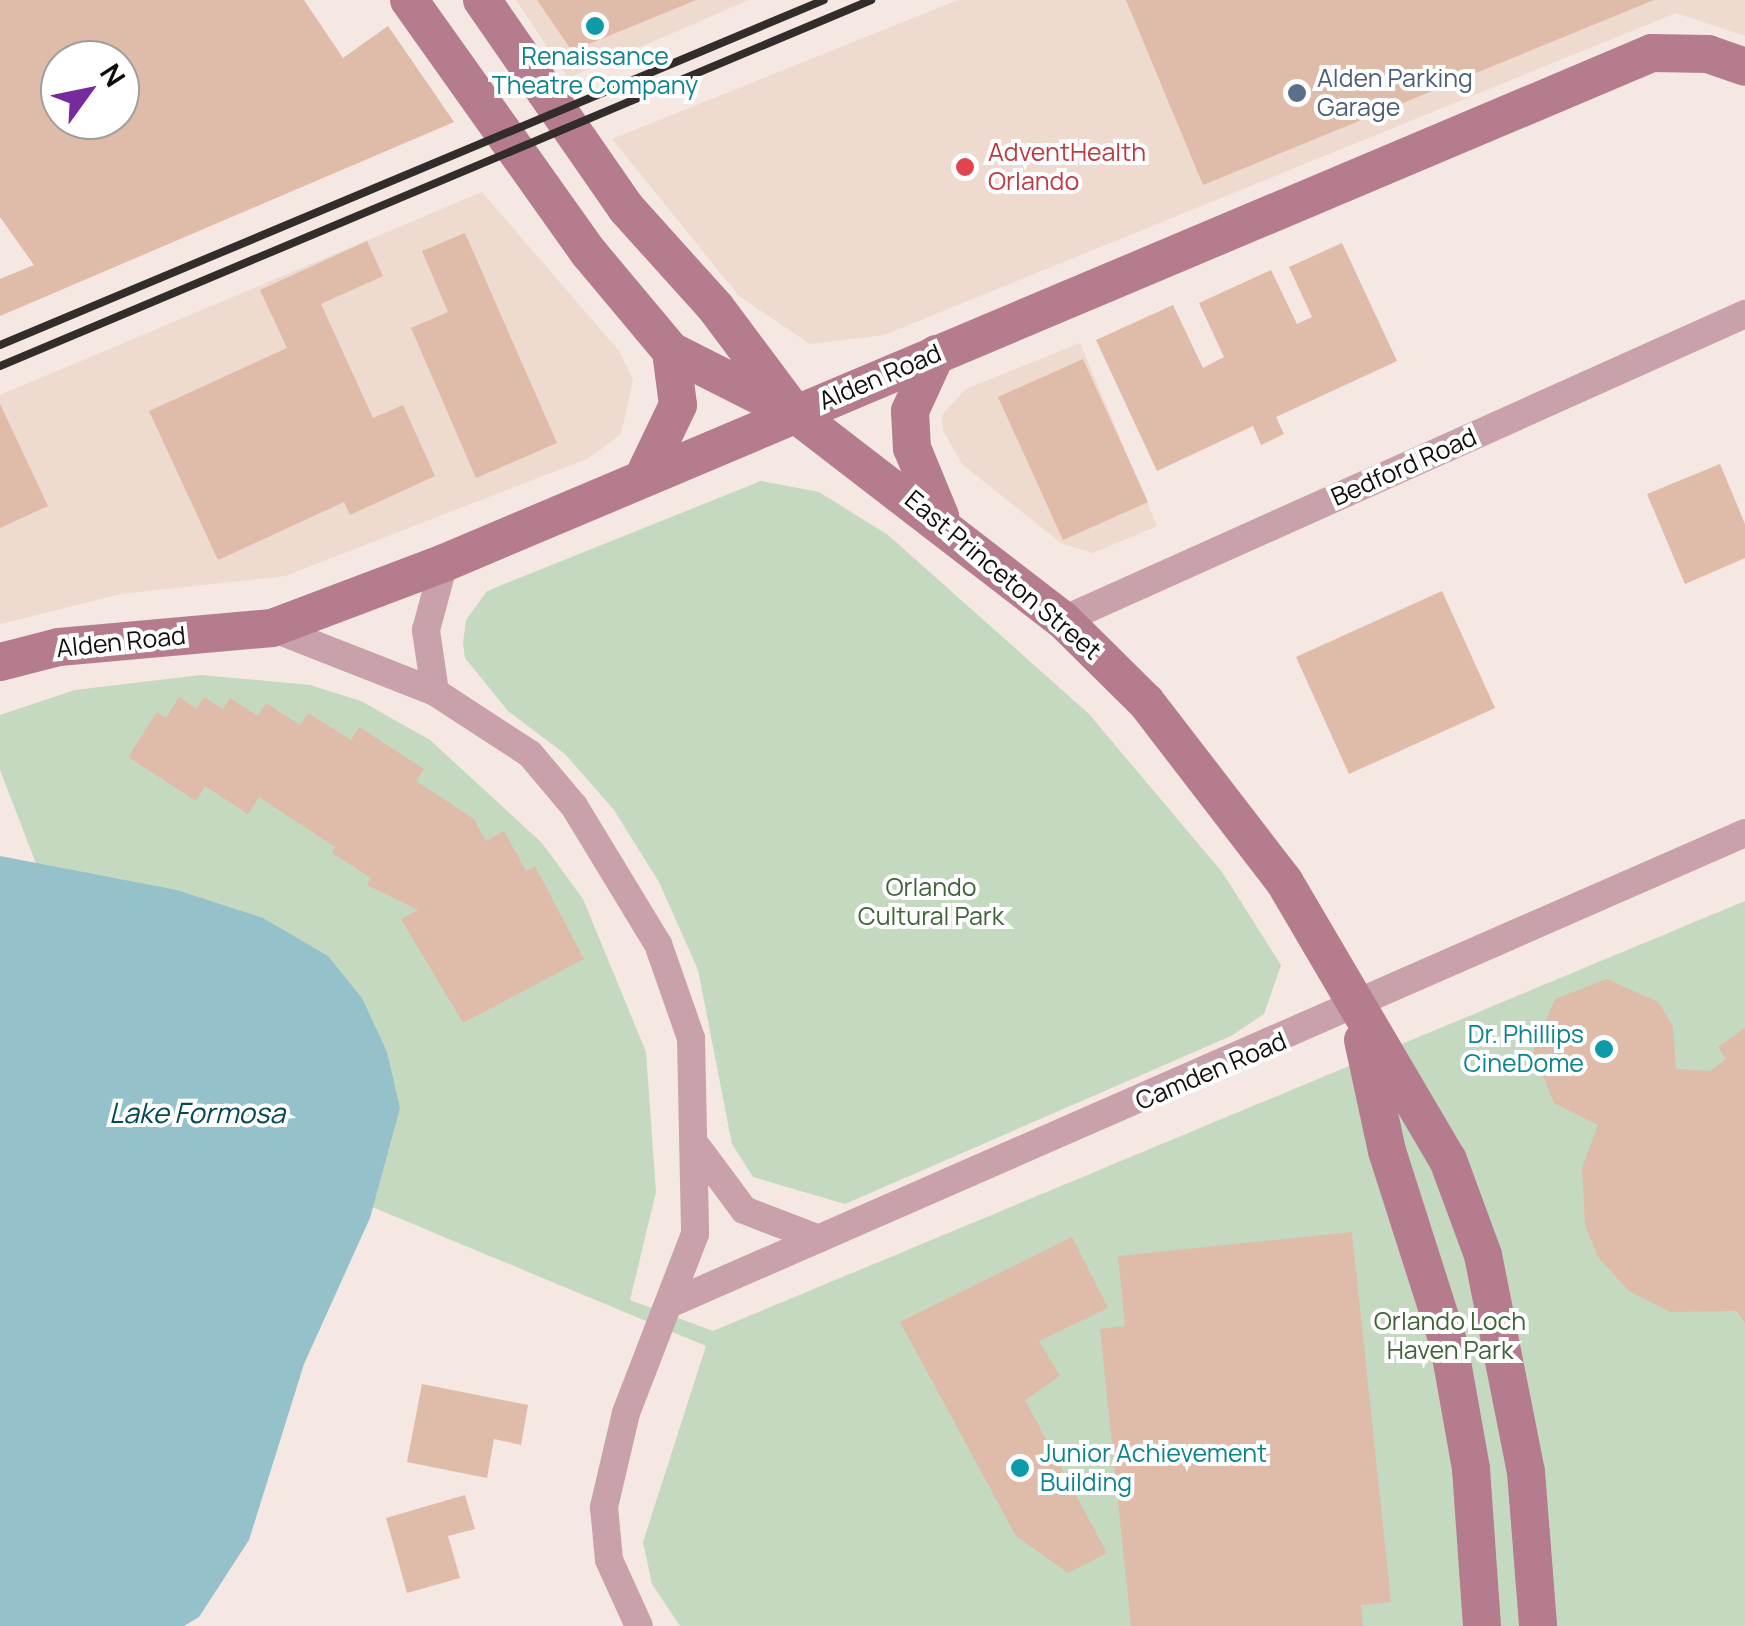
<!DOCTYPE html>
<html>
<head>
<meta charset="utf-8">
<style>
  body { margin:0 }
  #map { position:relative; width:1745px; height:1626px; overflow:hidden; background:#f5e7e1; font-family:Manrope,sans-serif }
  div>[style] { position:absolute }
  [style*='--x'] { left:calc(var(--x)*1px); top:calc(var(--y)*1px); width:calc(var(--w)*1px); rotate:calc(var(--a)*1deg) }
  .built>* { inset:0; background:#eedacf }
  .green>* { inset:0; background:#c5d9c0 }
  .water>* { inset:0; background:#95c2ca }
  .building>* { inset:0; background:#dfbba9 }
  .street>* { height:28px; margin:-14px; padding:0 14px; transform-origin:14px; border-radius:14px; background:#c8a1ab }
  .secondary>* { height:38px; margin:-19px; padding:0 19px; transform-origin:19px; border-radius:19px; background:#b57c8d }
  .rail>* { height:8px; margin:-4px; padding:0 4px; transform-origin:4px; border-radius:4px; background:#322d2a }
  .dots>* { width:28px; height:28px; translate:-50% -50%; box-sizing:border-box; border:5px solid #fff; border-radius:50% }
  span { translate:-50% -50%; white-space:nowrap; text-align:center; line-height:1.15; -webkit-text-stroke:8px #fff; paint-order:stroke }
  .culture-label { font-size:25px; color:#0d838f }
  .right { translate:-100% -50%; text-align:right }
  .left { translate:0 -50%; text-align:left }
  .service-label { font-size:25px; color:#4e5e75 }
  .health-label { font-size:25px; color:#be3a42 }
  .street-label { font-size:25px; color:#110d0b }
  .park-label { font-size:25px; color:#406338 }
  .water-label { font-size:28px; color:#054953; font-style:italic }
  .north { position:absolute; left:40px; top:40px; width:100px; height:100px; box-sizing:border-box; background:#fff; border:2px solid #a09e9d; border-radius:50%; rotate:57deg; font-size:28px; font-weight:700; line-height:40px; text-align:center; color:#110d0b }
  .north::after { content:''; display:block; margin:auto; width:35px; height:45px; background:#772a9c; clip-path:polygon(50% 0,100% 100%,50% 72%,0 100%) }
</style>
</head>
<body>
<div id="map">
  <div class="built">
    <div style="clip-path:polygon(516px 0,749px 0,568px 78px)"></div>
    <div style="clip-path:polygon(958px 0,1745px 0,1745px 36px,1676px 13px,884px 335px,810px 344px,739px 296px,612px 139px)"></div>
    <div style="clip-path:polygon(482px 192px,620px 352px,633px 380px,621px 434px,589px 458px,285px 576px,120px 594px,0 624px,0 395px)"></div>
    <div style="clip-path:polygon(1080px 343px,1157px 526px,1093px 553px,1061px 543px,962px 464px,943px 430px,942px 415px,966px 389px)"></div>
  </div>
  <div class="green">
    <div style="clip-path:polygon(761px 481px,819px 492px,888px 535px,1089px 714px,1222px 872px,1281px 965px,1264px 1014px,1231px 1036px,845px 1204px,753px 1177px,732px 1144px,698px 970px,659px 882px,614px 810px,565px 754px,508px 711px,465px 658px,463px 643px,466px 620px,487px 591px)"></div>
    <div style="clip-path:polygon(201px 675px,310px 685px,361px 701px,430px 740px,542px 843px,583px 899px,646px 1052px,656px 1192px,630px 1300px,713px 1331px,1745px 901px,1745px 1626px,680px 1626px,652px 1584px,643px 1542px,706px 1346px,329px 1189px,57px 918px,0 770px,0 715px,75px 690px)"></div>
  </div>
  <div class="water">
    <div style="clip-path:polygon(0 856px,177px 890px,263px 918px,328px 956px,362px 998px,387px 1052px,400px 1108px,370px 1218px,304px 1364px,249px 1540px,199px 1617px,184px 1626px,0 1626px)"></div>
  </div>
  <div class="building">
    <div style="clip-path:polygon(evenodd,0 0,304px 0,343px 58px,388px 26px,454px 122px,0 316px,0 279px,34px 265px,0 217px,0 0,60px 60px,120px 60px,120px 120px,60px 120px,60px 60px)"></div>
    <div style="clip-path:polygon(537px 0,696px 0,572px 51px)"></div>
    <div style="clip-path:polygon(1126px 0,1654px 0,1203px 185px)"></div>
    <div style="clip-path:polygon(465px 233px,557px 443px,476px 478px,411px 328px,448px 312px,422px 251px)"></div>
    <div style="clip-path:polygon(367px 241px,383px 276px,321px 304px,373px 418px,403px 405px,435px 476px,350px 515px,344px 502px,218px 560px,149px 411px,287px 348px,260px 290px)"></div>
    <div style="clip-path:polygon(1342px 243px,1397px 361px,1276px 417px,1284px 434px,1261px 445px,1253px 426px,1157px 471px,1096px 340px,1173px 305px,1203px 368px,1224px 357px,1199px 303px,1271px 270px,1297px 324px,1312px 317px,1289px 267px)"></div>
    <div style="clip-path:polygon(1083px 359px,1148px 502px,1063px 540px,998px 397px)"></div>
    <div style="clip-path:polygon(0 404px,48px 506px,0 528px)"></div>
    <div style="clip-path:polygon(1720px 464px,1745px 524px,1745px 558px,1685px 584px,1647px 494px)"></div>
    <div style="clip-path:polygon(1442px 591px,1495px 708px,1349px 774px,1296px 657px)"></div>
    <div style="clip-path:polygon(179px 697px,196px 709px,204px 697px,223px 709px,230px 698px,258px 716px,266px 703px,300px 725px,308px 713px,351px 740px,359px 727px,424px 769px,416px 781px,474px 819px,486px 841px,504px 831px,526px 871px,535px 866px,584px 959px,463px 1023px,401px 919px,418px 910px,367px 885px,371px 878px,332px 853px,335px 847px,259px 797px,248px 814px,205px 786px,196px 801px,128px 757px,157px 712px,166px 718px)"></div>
    <div style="clip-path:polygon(1607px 979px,1658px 1002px,1673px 1026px,1676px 1069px,1710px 1071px,1726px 1059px,1718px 1047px,1745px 1028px,1745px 1323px,1737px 1311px,1670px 1312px,1629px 1291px,1598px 1257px,1585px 1225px,1582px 1168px,1598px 1125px,1554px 1103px,1533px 1051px,1555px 999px)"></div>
    <div style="clip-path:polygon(1352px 1232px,1391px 1602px,1361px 1605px,1363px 1626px,1131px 1626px,1100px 1329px,1125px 1326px,1118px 1256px)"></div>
    <div style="clip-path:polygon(1072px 1237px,1108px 1308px,1039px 1341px,1060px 1376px,1025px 1400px,1107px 1553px,1068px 1573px,1016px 1536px,900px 1322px)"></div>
    <div style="clip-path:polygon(422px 1384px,528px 1405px,521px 1445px,494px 1439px,487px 1478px,407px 1462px)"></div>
    <div style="clip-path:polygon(465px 1495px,475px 1529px,448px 1536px,460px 1578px,407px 1593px,386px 1518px)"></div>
  </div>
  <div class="street">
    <div style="--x:1063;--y:620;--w:748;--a:-24.16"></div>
    <div style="--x:272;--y:628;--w:175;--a:21.4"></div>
    <div style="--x:435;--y:692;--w:113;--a:33.1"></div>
    <div style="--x:530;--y:754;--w:68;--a:49.8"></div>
    <div style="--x:574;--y:806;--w:162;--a:58.7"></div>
    <div style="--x:658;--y:944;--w:100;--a:70.7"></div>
    <div style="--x:691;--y:1038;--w:196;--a:88.8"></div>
    <div style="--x:695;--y:1234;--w:192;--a:111.1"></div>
    <div style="--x:626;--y:1413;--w:97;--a:103.2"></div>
    <div style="--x:604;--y:1507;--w:53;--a:84.6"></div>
    <div style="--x:609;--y:1560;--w:72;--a:65.6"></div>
    <div style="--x:435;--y:692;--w:63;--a:-98.3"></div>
    <div style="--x:426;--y:630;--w:69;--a:-75"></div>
    <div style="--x:698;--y:1148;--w:77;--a:53.4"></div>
    <div style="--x:744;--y:1210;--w:80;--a:21.1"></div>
    <div style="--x:674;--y:1302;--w:1169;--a:-23.65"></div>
  </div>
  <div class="secondary">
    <div style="--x:409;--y:0;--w:310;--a:54.6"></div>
    <div style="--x:589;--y:253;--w:128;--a:50.1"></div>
    <div style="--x:671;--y:351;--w:138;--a:26.8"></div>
    <div style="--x:794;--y:413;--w:339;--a:37.6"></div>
    <div style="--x:1063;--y:620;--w:117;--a:44.7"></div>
    <div style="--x:1146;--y:702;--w:226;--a:52.4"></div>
    <div style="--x:1284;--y:881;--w:324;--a:59.6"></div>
    <div style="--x:1448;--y:1160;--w:101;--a:69.8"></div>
    <div style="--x:1483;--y:1255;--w:221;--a:78.8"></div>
    <div style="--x:1526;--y:1472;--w:154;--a:85.5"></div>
    <div style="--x:482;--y:0;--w:253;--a:55.3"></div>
    <div style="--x:626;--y:208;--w:135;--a:48"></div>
    <div style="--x:716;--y:308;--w:124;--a:53.2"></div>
    <div style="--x:936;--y:354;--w:63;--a:114.5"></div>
    <div style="--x:910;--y:411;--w:37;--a:87"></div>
    <div style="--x:912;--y:448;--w:74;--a:67.6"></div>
    <div style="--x:643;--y:478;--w:81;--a:-64.4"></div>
    <div style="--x:678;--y:405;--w:54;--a:-97.4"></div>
    <div style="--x:0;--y:662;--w:61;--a:-14.3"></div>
    <div style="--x:59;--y:647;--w:214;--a:-5.1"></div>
    <div style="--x:272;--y:628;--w:184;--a:-20.7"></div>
    <div style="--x:444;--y:563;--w:1311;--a:-22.89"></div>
    <div style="--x:1652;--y:53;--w:56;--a:1"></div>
    <div style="--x:1708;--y:54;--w:39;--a:19"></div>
    <div style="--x:1363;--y:1040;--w:114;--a:77.8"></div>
    <div style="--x:1387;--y:1151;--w:204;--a:72.3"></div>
    <div style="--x:1449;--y:1345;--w:126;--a:79.9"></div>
    <div style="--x:1471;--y:1469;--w:157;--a:86"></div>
  </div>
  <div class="rail">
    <div style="--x:0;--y:345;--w:893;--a:-22.72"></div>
    <div style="--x:0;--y:366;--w:945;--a:-22.79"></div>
  </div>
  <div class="dots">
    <div style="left:595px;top:26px;background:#0f9aa8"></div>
    <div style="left:1297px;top:93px;background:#5c6f8a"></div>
    <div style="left:965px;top:167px;background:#e0444e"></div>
    <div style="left:1604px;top:1049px;background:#0f9aa8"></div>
    <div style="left:1020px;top:1468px;background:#0f9aa8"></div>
  </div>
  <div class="culture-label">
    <span style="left:595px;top:71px">Renaissance<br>Theatre Company</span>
    <span class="right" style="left:1584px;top:1049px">Dr. Phillips<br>CineDome</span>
    <span class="left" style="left:1040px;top:1468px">Junior Achievement<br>Building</span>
  </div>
  <div class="service-label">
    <span class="left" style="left:1317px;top:93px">Alden Parking<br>Garage</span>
  </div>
  <div class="health-label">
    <span class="left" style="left:988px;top:167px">AdventHealth<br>Orlando</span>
  </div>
  <div class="street-label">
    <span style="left:880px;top:377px;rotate:-23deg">Alden Road</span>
    <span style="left:1404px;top:467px;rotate:-24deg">Bedford Road</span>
    <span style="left:1003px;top:575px;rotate:40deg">East Princeton Street</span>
    <span style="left:121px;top:642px;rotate:-6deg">Alden Road</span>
    <span style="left:1211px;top:1071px;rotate:-23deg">Camden Road</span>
  </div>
  <div class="park-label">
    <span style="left:931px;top:902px">Orlando<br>Cultural Park</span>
    <span style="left:1450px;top:1336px">Orlando Loch<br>Haven Park</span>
  </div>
  <div class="water-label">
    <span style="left:197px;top:1112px">Lake Formosa</span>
  </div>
  <div class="north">N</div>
</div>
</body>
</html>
